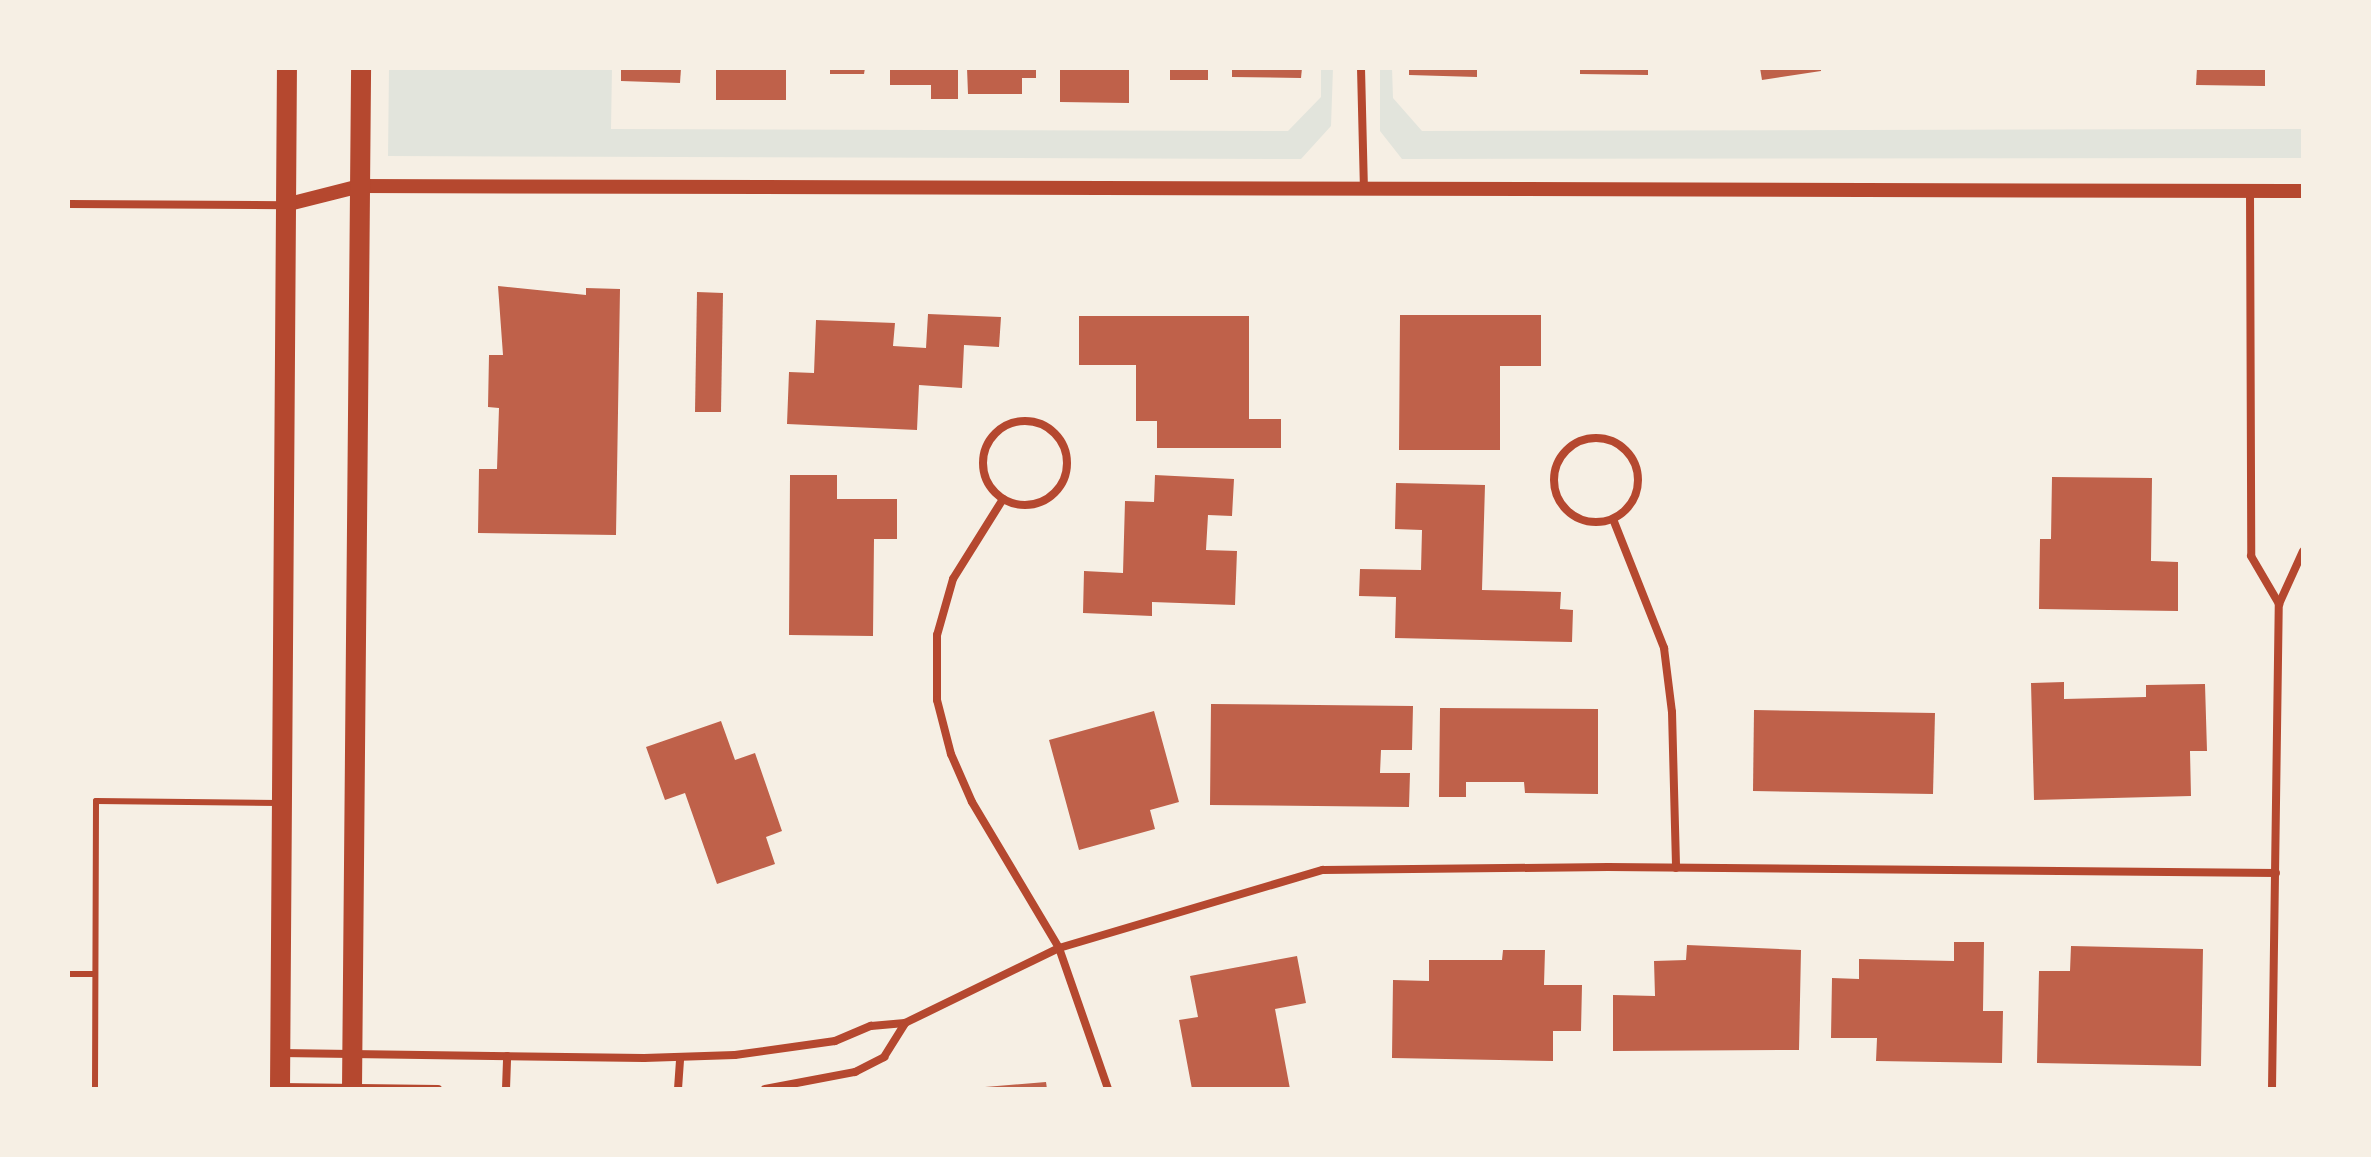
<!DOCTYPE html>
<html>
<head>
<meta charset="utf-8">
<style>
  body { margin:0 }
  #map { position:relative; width:2371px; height:1157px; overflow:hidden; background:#f6efe4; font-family:Roboto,sans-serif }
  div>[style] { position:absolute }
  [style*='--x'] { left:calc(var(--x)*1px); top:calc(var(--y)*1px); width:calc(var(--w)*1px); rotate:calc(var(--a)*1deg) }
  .green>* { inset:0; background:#e2e4dc }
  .building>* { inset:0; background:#bf614a }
  .service>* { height:6px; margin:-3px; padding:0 3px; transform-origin:3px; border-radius:3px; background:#b5482f }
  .minor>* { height:8px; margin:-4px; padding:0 4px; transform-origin:4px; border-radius:4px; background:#b5482f }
  .minor>.ring { margin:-4px; padding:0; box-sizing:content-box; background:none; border:8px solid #b5482f; border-radius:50% }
  .tertiary>* { height:14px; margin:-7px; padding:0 7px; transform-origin:7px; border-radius:7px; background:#b5482f }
  .primary>* { height:20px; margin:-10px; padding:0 10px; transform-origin:10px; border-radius:10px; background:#b5482f }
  span { translate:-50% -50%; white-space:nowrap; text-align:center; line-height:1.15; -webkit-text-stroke:7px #f6efe4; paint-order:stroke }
  .frame { position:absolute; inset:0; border:70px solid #f6efe4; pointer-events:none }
</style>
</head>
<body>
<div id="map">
  <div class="green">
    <div style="clip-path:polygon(389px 68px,612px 68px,611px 129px,1288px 131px,1321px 97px,1321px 68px,1333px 68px,1331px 126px,1301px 159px,388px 156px)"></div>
    <div style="clip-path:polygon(1380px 68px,1392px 68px,1393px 98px,1422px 131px,2303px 129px,2303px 158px,1402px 159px,1380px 131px)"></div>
  </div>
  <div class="building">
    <div style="clip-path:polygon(621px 68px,681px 68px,680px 83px,621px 81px)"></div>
    <div style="clip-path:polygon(716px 68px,786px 68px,786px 100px,716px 100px)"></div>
    <div style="clip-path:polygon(830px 68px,865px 68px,864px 74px,830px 74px)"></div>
    <div style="clip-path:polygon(890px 68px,958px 68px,958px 99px,931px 99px,931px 85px,890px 85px)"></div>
    <div style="clip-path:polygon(967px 68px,1036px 68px,1036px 78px,1022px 78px,1022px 94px,968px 94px)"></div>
    <div style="clip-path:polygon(1060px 68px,1129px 68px,1129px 103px,1060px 102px)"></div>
    <div style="clip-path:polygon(1170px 68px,1208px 68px,1208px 80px,1170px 80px)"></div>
    <div style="clip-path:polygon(1232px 68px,1302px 68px,1301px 78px,1232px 77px)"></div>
    <div style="clip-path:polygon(1409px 68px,1477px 68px,1477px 77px,1409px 75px)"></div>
    <div style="clip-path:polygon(1580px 68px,1648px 68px,1648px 75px,1580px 74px)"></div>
    <div style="clip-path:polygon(1760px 68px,1821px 68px,1821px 71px,1762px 80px)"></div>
    <div style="clip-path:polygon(2197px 68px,2265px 68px,2265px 86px,2196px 85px)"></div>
    <div style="clip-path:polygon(498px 286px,586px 295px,586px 288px,620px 289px,616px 535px,478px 533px,479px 469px,497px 469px,499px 408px,488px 407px,489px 355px,503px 355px)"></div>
    <div style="clip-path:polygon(697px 292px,723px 293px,721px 412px,695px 412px)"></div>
    <div style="clip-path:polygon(928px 314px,1001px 317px,999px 347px,964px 345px,962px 388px,919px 385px,917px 430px,787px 424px,789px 372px,814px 373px,816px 320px,895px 323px,893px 346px,926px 348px)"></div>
    <div style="clip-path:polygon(1400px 315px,1541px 315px,1541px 366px,1500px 366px,1500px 450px,1399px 450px)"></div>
    <div style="clip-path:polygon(1079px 316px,1249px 316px,1249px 419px,1281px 419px,1281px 448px,1157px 448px,1157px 421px,1136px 421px,1136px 365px,1079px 365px)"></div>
    <div style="clip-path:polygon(790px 475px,837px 475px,837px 499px,897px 499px,897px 539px,874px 539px,873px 636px,789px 635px)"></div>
    <div style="clip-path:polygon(1155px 475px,1234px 479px,1232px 516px,1208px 515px,1206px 550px,1237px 551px,1235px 605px,1152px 602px,1152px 616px,1083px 613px,1084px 571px,1123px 573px,1125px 501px,1154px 502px)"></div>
    <div style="clip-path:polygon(2052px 477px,2152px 478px,2151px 561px,2178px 562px,2178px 611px,2039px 609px,2040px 539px,2051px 539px)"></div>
    <div style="clip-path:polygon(1396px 483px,1485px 485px,1482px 590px,1561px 592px,1560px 609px,1573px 610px,1572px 642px,1395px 638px,1396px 597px,1359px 596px,1360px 569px,1421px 570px,1422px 530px,1395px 529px)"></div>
    <div style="clip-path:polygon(2064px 682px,2064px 699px,2146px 697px,2146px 685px,2205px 684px,2207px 751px,2190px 751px,2191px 796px,2034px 800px,2031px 683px)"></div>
    <div style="clip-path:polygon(1211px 704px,1413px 706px,1412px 750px,1381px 750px,1380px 773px,1410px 773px,1409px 807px,1210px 805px)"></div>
    <div style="clip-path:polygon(1440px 708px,1598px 709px,1598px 794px,1525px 793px,1524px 782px,1466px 782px,1466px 797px,1439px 797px)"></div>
    <div style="clip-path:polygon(1754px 710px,1935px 713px,1933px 794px,1753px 791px)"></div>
    <div style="clip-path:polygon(1154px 711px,1179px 802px,1150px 810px,1155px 829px,1079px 850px,1049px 740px)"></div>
    <div style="clip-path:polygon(721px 721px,735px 760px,755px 753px,782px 831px,766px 837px,775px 864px,717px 884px,685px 793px,665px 800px,646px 747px)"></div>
    <div style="clip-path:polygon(1954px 942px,1984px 942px,1983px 1011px,2003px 1011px,2002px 1063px,1876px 1061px,1877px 1038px,1831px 1038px,1832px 978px,1859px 979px,1859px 959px,1954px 961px)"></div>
    <div style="clip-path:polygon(1687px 945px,1801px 950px,1799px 1050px,1613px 1051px,1613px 995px,1655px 996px,1654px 961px,1686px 960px)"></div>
    <div style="clip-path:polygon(2071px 946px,2203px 949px,2201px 1066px,2037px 1063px,2039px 971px,2070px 971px)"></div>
    <div style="clip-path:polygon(1503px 950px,1545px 950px,1544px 985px,1582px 985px,1581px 1031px,1553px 1031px,1553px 1061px,1392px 1058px,1393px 980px,1429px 981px,1429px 960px,1502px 960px)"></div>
    <div style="clip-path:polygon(1297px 956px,1306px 1003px,1275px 1009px,1290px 1089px,1192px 1089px,1179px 1020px,1198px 1017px,1190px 976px)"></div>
    <div style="clip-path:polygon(1046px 1082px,1047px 1089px,985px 1089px,985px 1087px)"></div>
  </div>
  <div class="service">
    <div style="--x:68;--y:974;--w:27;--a:0"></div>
    <div style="--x:95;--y:1089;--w:288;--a:-89.8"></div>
    <div style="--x:96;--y:801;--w:182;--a:0.6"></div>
  </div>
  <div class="minor">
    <div style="--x:1361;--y:68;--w:119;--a:88.6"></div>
    <div style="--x:2250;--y:191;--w:365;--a:89.8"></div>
    <div style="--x:2251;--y:556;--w:56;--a:59.7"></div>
    <div style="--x:68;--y:204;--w:217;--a:0.3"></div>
    <div class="ring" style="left:983px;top:421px;width:76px;height:76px"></div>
    <div class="ring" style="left:1554px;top:438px;width:76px;height:76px"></div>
    <div style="--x:1003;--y:499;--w:94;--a:122"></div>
    <div style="--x:953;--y:579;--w:58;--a:105.9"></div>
    <div style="--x:937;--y:635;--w:65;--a:90"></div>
    <div style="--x:937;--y:700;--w:56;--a:75.5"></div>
    <div style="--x:951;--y:754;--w:52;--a:66.4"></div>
    <div style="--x:972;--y:802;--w:170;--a:59.2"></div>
    <div style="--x:1059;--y:948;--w:149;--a:70.8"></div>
    <div style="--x:1613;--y:519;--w:139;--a:68.4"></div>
    <div style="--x:1664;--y:648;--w:64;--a:82.9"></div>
    <div style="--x:1672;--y:712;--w:156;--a:88.5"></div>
    <div style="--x:281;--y:1053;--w:363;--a:0.8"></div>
    <div style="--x:644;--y:1058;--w:91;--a:-1.9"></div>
    <div style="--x:735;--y:1055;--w:101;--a:-8"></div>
    <div style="--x:835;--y:1041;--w:39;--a:-23"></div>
    <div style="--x:871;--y:1026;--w:34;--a:-5"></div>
    <div style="--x:905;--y:1023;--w:171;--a:-26"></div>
    <div style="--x:1059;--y:948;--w:275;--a:-16.5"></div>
    <div style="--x:1323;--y:870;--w:285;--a:-0.6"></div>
    <div style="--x:1608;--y:867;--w:668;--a:0.51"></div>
    <div style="--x:280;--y:1087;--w:158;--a:0.7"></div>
    <div style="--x:506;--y:1089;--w:33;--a:-88"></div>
    <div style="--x:678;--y:1089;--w:32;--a:-86"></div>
    <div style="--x:765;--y:1089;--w:92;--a:-10.7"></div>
    <div style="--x:855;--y:1072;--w:33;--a:-27"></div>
    <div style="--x:884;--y:1057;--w:40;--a:-58"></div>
    <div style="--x:2272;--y:1089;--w:485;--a:-89.2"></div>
    <div style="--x:2279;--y:604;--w:58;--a:-65.6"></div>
  </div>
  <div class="tertiary">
    <div style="--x:285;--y:205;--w:77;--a:-14.2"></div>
    <div style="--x:360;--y:186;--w:1943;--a:0.15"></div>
  </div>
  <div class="primary">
    <div style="--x:280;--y:1089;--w:1021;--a:-89.61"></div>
    <div style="--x:352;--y:1089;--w:1021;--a:-89.49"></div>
  </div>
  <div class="frame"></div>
</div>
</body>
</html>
